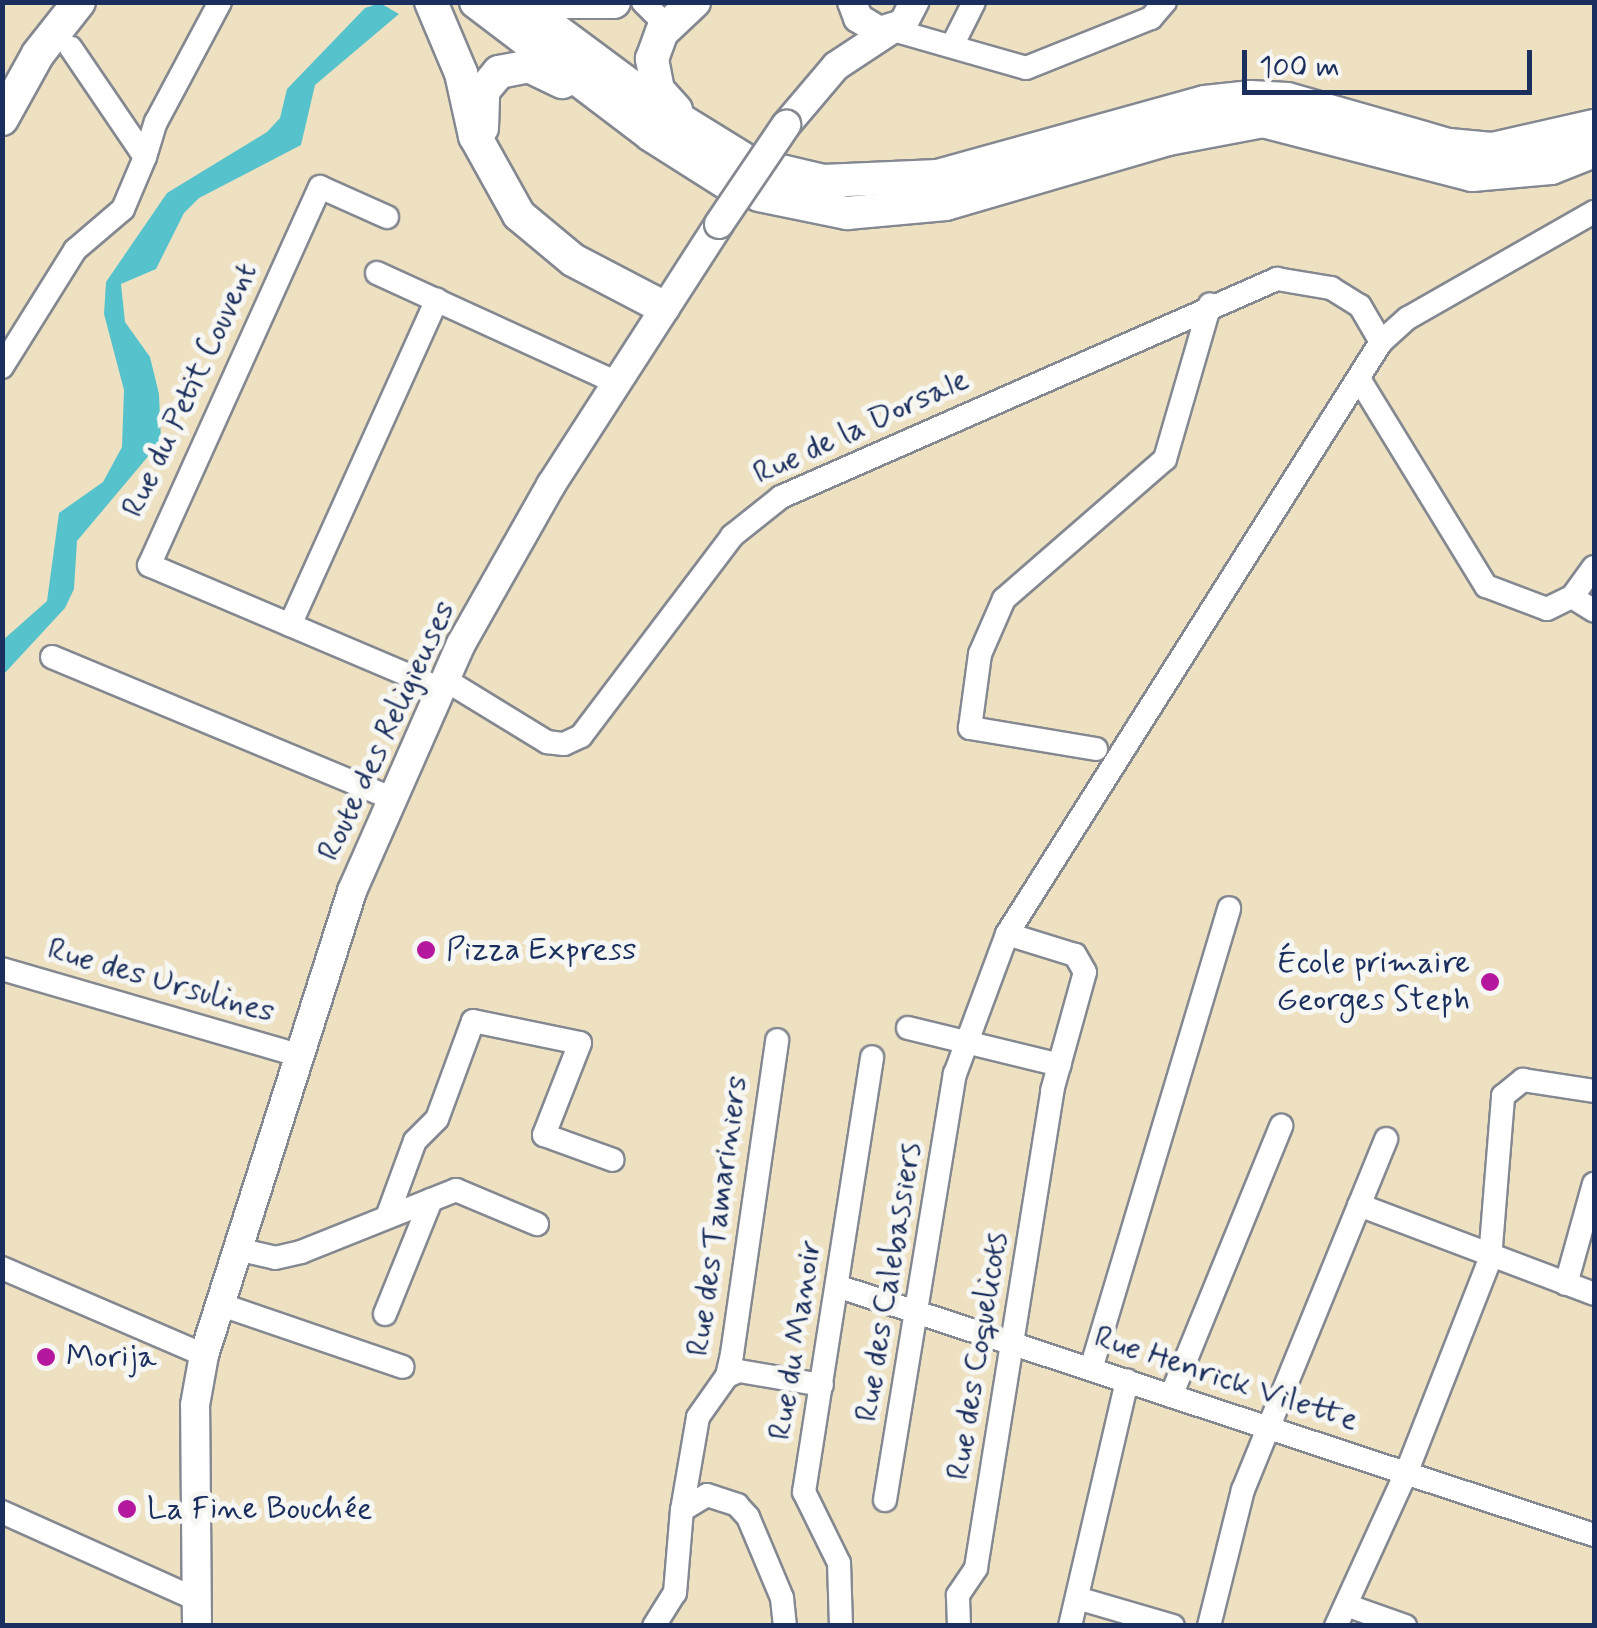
<!DOCTYPE html>
<html>
<head>
<meta charset="utf-8">
<style>
  body { margin:0 }
  #map { position:relative; width:1597px; height:1628px; overflow:hidden; background:#eee1c2; font-family:Mynerve,sans-serif }
  div>[style] { position:absolute }
  [style*='--x'] { left:calc(var(--x)*1px); top:calc(var(--y)*1px); width:calc(var(--w)*1px); rotate:calc(var(--a)*1deg) }
  .water>* { inset:0; background:#56c3cc }
  .roads { filter:drop-shadow(2px 0 #848890) drop-shadow(-2px 0 #848890) drop-shadow(0 2px #848890) drop-shadow(0 -2px #848890) }
  .minor>* { height:22px; margin:-11px; padding:0 11px; transform-origin:11px; border-radius:11px; background:#fff }
  .major>* { height:28px; margin:-14px; padding:0 14px; transform-origin:14px; border-radius:14px; background:#fff }
  .highway>* { height:32px; margin:-16px; padding:0 16px; transform-origin:16px; border-radius:16px; background:#fff }
  .bridges { filter:drop-shadow(2px 0 #848890) drop-shadow(-2px 0 #848890) drop-shadow(0 2px #848890) drop-shadow(0 -2px #848890) }
  .major-bridge>* { height:28px; margin:-14px; padding:0 14px; transform-origin:14px; border-radius:14px; background:#fff }
  .dots>* { width:28px; height:28px; translate:-50% -50%; box-sizing:border-box; border:5px solid #f6f6f2; border-radius:50% }
  span { translate:-50% -50%; white-space:nowrap; text-align:center; line-height:1.15; -webkit-text-stroke:10px #f6f6f2; paint-order:stroke }
  .street-label { font-size:32px; color:#1b2f5e }
  .poi-label { font-size:32px; color:#1b2f5e }
  .left { translate:0 -50%; text-align:left }
  .right { translate:-100% -50%; text-align:right }
  .frame { position:absolute; inset:0; border:5px solid #1b2f5e; pointer-events:none }
  .scale { position:absolute; left:1242px; top:50px; width:290px; height:45px; box-sizing:border-box; border:5px solid #1b2f5e; border-top:0; padding-left:12px; font-size:30px; line-height:35px; white-space:nowrap; color:#1b2f5e; -webkit-text-stroke:8px #f6f6f2; paint-order:stroke }
</style>
</head>
<body>
<div id="map">
  <div class="water">
    <div style="clip-path:polygon(380px 3px,399px 14px,315px 85px,301px 145px,199px 198px,184px 213px,156px 269px,121px 284px,125px 322px,150px 357px,159px 394px,161px 441px,77px 541px,74px 589px,65px 608px,3px 675px,3px 640px,47px 601px,59px 513px,103px 482px,122px 447px,124px 390px,104px 314px,106px 282px,167px 193px,267px 132px,280px 118px,287px 89px,365px 8px)"></div>
  </div>
  <div class="roads">
    <div class="minor">
      <div style="--x:643;--y:2;--w:25;--a:45"></div>
      <div style="--x:661;--y:20;--w:12;--a:85"></div>
      <div style="--x:893;--y:30;--w:138;--a:15.9"></div>
      <div style="--x:1026;--y:68;--w:135;--a:-21.8"></div>
      <div style="--x:1151;--y:18;--w:21;--a:-49"></div>
      <div style="--x:952;--y:46;--w:49;--a:-63.4"></div>
      <div style="--x:145;--y:157;--w:37;--a:-73"></div>
      <div style="--x:156;--y:122;--w:136;--a:-61.9"></div>
      <div style="--x:387;--y:217;--w:73;--a:-155.9"></div>
      <div style="--x:320;--y:187;--w:415;--a:114.3"></div>
      <div style="--x:149;--y:565;--w:315;--a:23"></div>
      <div style="--x:377;--y:273;--w:264;--a:24.6"></div>
      <div style="--x:2;--y:367;--w:138;--a:-58"></div>
      <div style="--x:75;--y:250;--w:63;--a:-40.5"></div>
      <div style="--x:123;--y:209;--w:56;--a:-67.1"></div>
      <div style="--x:145;--y:157;--w:132;--a:-124.2"></div>
      <div style="--x:1359;--y:379;--w:243;--a:58.5"></div>
      <div style="--x:1486;--y:586;--w:65;--a:20.7"></div>
      <div style="--x:1547;--y:609;--w:28;--a:-26"></div>
      <div style="--x:1572;--y:597;--w:37;--a:-54"></div>
      <div style="--x:1572;--y:597;--w:26;--a:32"></div>
      <div style="--x:290;--y:625;--w:357;--a:-65.7"></div>
      <div style="--x:52;--y:657;--w:365;--a:22.6"></div>
      <div style="--x:444;--y:679;--w:121;--a:31.5"></div>
      <div style="--x:547;--y:742;--w:17;--a:7"></div>
      <div style="--x:564;--y:744;--w:19;--a:-25"></div>
      <div style="--x:581;--y:736;--w:251;--a:-52.9"></div>
      <div style="--x:732;--y:536;--w:63;--a:-38.5"></div>
      <div style="--x:781;--y:497;--w:542;--a:-23.73"></div>
      <div style="--x:1277;--y:279;--w:55;--a:9.5"></div>
      <div style="--x:1331;--y:288;--w:34;--a:32"></div>
      <div style="--x:1360;--y:306;--w:42;--a:59.7"></div>
      <div style="--x:1096;--y:749;--w:128;--a:-170.5"></div>
      <div style="--x:970;--y:728;--w:75;--a:-82.3"></div>
      <div style="--x:980;--y:654;--w:60;--a:-66.4"></div>
      <div style="--x:1004;--y:599;--w:213;--a:-41"></div>
      <div style="--x:1165;--y:459;--w:161;--a:-73.8"></div>
      <div style="--x:2;--y:969;--w:312;--a:16.2"></div>
      <div style="--x:908;--y:1028;--w:156;--a:13.7"></div>
      <div style="--x:1359;--y:1205;--w:251;--a:20.7"></div>
      <div style="--x:387;--y:1217;--w:81;--a:-69.8"></div>
      <div style="--x:415;--y:1141;--w:31;--a:-45"></div>
      <div style="--x:437;--y:1119;--w:104;--a:-69.8"></div>
      <div style="--x:473;--y:1021;--w:109;--a:11.6"></div>
      <div style="--x:580;--y:1043;--w:99;--a:111.4"></div>
      <div style="--x:544;--y:1135;--w:73;--a:19.9"></div>
      <div style="--x:237;--y:1249;--w:39;--a:13"></div>
      <div style="--x:275;--y:1258;--w:27;--a:-13"></div>
      <div style="--x:301;--y:1252;--w:167;--a:-21.8"></div>
      <div style="--x:456;--y:1190;--w:88;--a:22.8"></div>
      <div style="--x:2;--y:1268;--w:220;--a:23.3"></div>
      <div style="--x:1566;--y:1284;--w:104;--a:-74.4"></div>
      <div style="--x:837;--y:1286;--w:797;--a:18.21"></div>
      <div style="--x:219;--y:1304;--w:194;--a:18.9"></div>
      <div style="--x:385;--y:1314;--w:123;--a:-68"></div>
      <div style="--x:1091;--y:1369;--w:481;--a:-73.3"></div>
      <div style="--x:727;--y:1376;--w:13;--a:-23"></div>
      <div style="--x:739;--y:1371;--w:84;--a:9.6"></div>
      <div style="--x:1171;--y:1396;--w:292;--a:-67.8"></div>
      <div style="--x:885;--y:1500;--w:432;--a:-80.7"></div>
      <div style="--x:955;--y:1074;--w:149;--a:-69.6"></div>
      <div style="--x:1007;--y:934;--w:700;--a:-57.72"></div>
      <div style="--x:1381;--y:342;--w:36;--a:-42"></div>
      <div style="--x:1408;--y:318;--w:214;--a:-29.7"></div>
      <div style="--x:682;--y:1510;--w:94;--a:-80.2"></div>
      <div style="--x:698;--y:1417;--w:50;--a:-54.7"></div>
      <div style="--x:727;--y:1376;--w:23;--a:-77"></div>
      <div style="--x:732;--y:1354;--w:317;--a:-81.8"></div>
      <div style="--x:2;--y:1512;--w:213;--a:24.2"></div>
      <div style="--x:1077;--y:1598;--w:100;--a:16.3"></div>
      <div style="--x:1346;--y:1605;--w:63;--a:19.6"></div>
      <div style="--x:654;--y:1626;--w:39;--a:-58"></div>
      <div style="--x:675;--y:1593;--w:83;--a:-85.2"></div>
      <div style="--x:682;--y:1510;--w:29;--a:-31"></div>
      <div style="--x:707;--y:1495;--w:32;--a:18"></div>
      <div style="--x:737;--y:1505;--w:16;--a:47"></div>
      <div style="--x:748;--y:1517;--w:88;--a:67.2"></div>
      <div style="--x:782;--y:1598;--w:28;--a:84"></div>
      <div style="--x:841;--y:1626;--w:63;--a:-91.8"></div>
      <div style="--x:839;--y:1563;--w:79;--a:-116.2"></div>
      <div style="--x:804;--y:1492;--w:440;--a:-81.1"></div>
      <div style="--x:959;--y:1626;--w:31;--a:-92"></div>
      <div style="--x:958;--y:1595;--w:32;--a:-56"></div>
      <div style="--x:976;--y:1568;--w:483;--a:-80.9"></div>
      <div style="--x:1052;--y:1091;--w:123;--a:-74.5"></div>
      <div style="--x:1085;--y:972;--w:20;--a:-120"></div>
      <div style="--x:1075;--y:955;--w:71;--a:-162.8"></div>
      <div style="--x:1070;--y:1626;--w:252;--a:-76.9"></div>
      <div style="--x:1209;--y:1626;--w:140;--a:-76"></div>
      <div style="--x:1243;--y:1490;--w:379;--a:-67.8"></div>
      <div style="--x:1336;--y:1626;--w:170;--a:-65.4"></div>
      <div style="--x:1407;--y:1471;--w:228;--a:-68.6"></div>
      <div style="--x:1490;--y:1259;--w:164;--a:-85.4"></div>
      <div style="--x:1503;--y:1096;--w:26;--a:-39"></div>
      <div style="--x:1523;--y:1080;--w:72;--a:8.8"></div>
    </div>
    <div class="major">
      <div style="--x:852;--y:2;--w:17;--a:69"></div>
      <div style="--x:858;--y:18;--w:26;--a:31"></div>
      <div style="--x:880;--y:31;--w:24;--a:-17"></div>
      <div style="--x:903;--y:24;--w:25;--a:-63"></div>
      <div style="--x:786;--y:125;--w:77;--a:-49.7"></div>
      <div style="--x:836;--y:66;--w:64;--a:-33.4"></div>
      <div style="--x:197;--y:1626;--w:221;--a:-90.5"></div>
      <div style="--x:195;--y:1405;--w:51;--a:-79.8"></div>
      <div style="--x:204;--y:1355;--w:487;--a:-72.3"></div>
      <div style="--x:352;--y:891;--w:270;--a:-66.2"></div>
      <div style="--x:461;--y:644;--w:183;--a:-60.5"></div>
      <div style="--x:551;--y:485;--w:310;--a:-57.2"></div>
    </div>
    <div class="highway">
      <div style="--x:431;--y:2;--w:77;--a:67.1"></div>
      <div style="--x:461;--y:73;--w:65;--a:77.5"></div>
      <div style="--x:475;--y:136;--w:90;--a:60.9"></div>
      <div style="--x:519;--y:215;--w:70;--a:39.8"></div>
      <div style="--x:573;--y:260;--w:102;--a:27.6"></div>
      <div style="--x:476;--y:2;--w:220;--a:37.2"></div>
      <div style="--x:651;--y:135;--w:88;--a:32.4"></div>
      <div style="--x:518;--y:2;--w:174;--a:36.6"></div>
      <div style="--x:658;--y:106;--w:99;--a:31.8"></div>
      <div style="--x:553;--y:2;--w:61;--a:0"></div>
      <div style="--x:676;--y:110;--w:27;--a:-132"></div>
      <div style="--x:658;--y:90;--w:32;--a:-101"></div>
      <div style="--x:652;--y:59;--w:29;--a:-70"></div>
      <div style="--x:662;--y:32;--w:44;--a:-43.2"></div>
      <div style="--x:2;--y:119;--w:74;--a:-61"></div>
      <div style="--x:38;--y:54;--w:66;--a:-51.7"></div>
      <div style="--x:482;--y:128;--w:37;--a:-88"></div>
      <div style="--x:483;--y:91;--w:25;--a:-50"></div>
      <div style="--x:499;--y:72;--w:31;--a:-11"></div>
      <div style="--x:529;--y:66;--w:37;--a:26"></div>
      <div style="--x:777;--y:170;--w:47;--a:13.4"></div>
      <div style="--x:823;--y:181;--w:115;--a:-2.5"></div>
      <div style="--x:938;--y:176;--w:277;--a:-15.5"></div>
      <div style="--x:1205;--y:102;--w:45;--a:-6.3"></div>
      <div style="--x:1250;--y:97;--w:37;--a:3"></div>
      <div style="--x:1287;--y:99;--w:168;--a:15.9"></div>
      <div style="--x:1449;--y:145;--w:43;--a:5.3"></div>
      <div style="--x:1492;--y:149;--w:105;--a:-12.7"></div>
      <div style="--x:759;--y:195;--w:90;--a:11.6"></div>
      <div style="--x:847;--y:213;--w:99;--a:-5.2"></div>
      <div style="--x:946;--y:204;--w:231;--a:-16.3"></div>
      <div style="--x:1168;--y:139;--w:97;--a:-10.7"></div>
      <div style="--x:1263;--y:121;--w:216;--a:14.5"></div>
      <div style="--x:1472;--y:175;--w:79;--a:-5.1"></div>
      <div style="--x:1551;--y:168;--w:46;--a:-21.6"></div>
    </div>
  </div>
  <div class="bridges">
    <div class="major-bridge">
      <div style="--x:719;--y:224;--w:120;--a:-55.9"></div>
    </div>
  </div>
  <div class="dots">
    <div style="left:426px;top:950px;background:#b5179e"></div>
    <div style="left:1490px;top:982px;background:#b5179e"></div>
    <div style="left:46px;top:1357px;background:#b5179e"></div>
    <div style="left:127px;top:1509px;background:#b5179e"></div>
  </div>
  <div class="street-label">
    <span style="left:190px;top:390px;rotate:-65deg">Rue du Petit Couvent</span>
    <span style="left:861px;top:427px;rotate:-25deg">Rue de la Dorsale</span>
    <span style="left:387px;top:731px;rotate:-65deg">Route des Religieuses</span>
    <span style="left:161px;top:981px;rotate:16deg">Rue des Ursulines</span>
    <span style="left:718px;top:1216px;rotate:-82deg">Rue des Tamariniers</span>
    <span style="left:889px;top:1282px;rotate:-81deg">Rue des Calebassiers</span>
    <span style="left:796px;top:1340px;rotate:-81deg">Rue du Manoir</span>
    <span style="left:978px;top:1356px;rotate:-81deg">Rue des Coquelicots</span>
    <span style="left:1226px;top:1379px;rotate:18deg">Rue Henrick Vilette</span>
  </div>
  <div class="poi-label">
    <span class="left" style="left:446px;top:950px">Pizza Express</span>
    <span class="right" style="left:1470px;top:982px">École primaire<br>Georges Steph</span>
    <span class="left" style="left:66px;top:1357px">Morija</span>
    <span class="left" style="left:147px;top:1509px">La Fine Bouchée</span>
  </div>
  <div class="frame"></div>
  <div class="scale">100 m</div>
</div>
</body>
</html>
